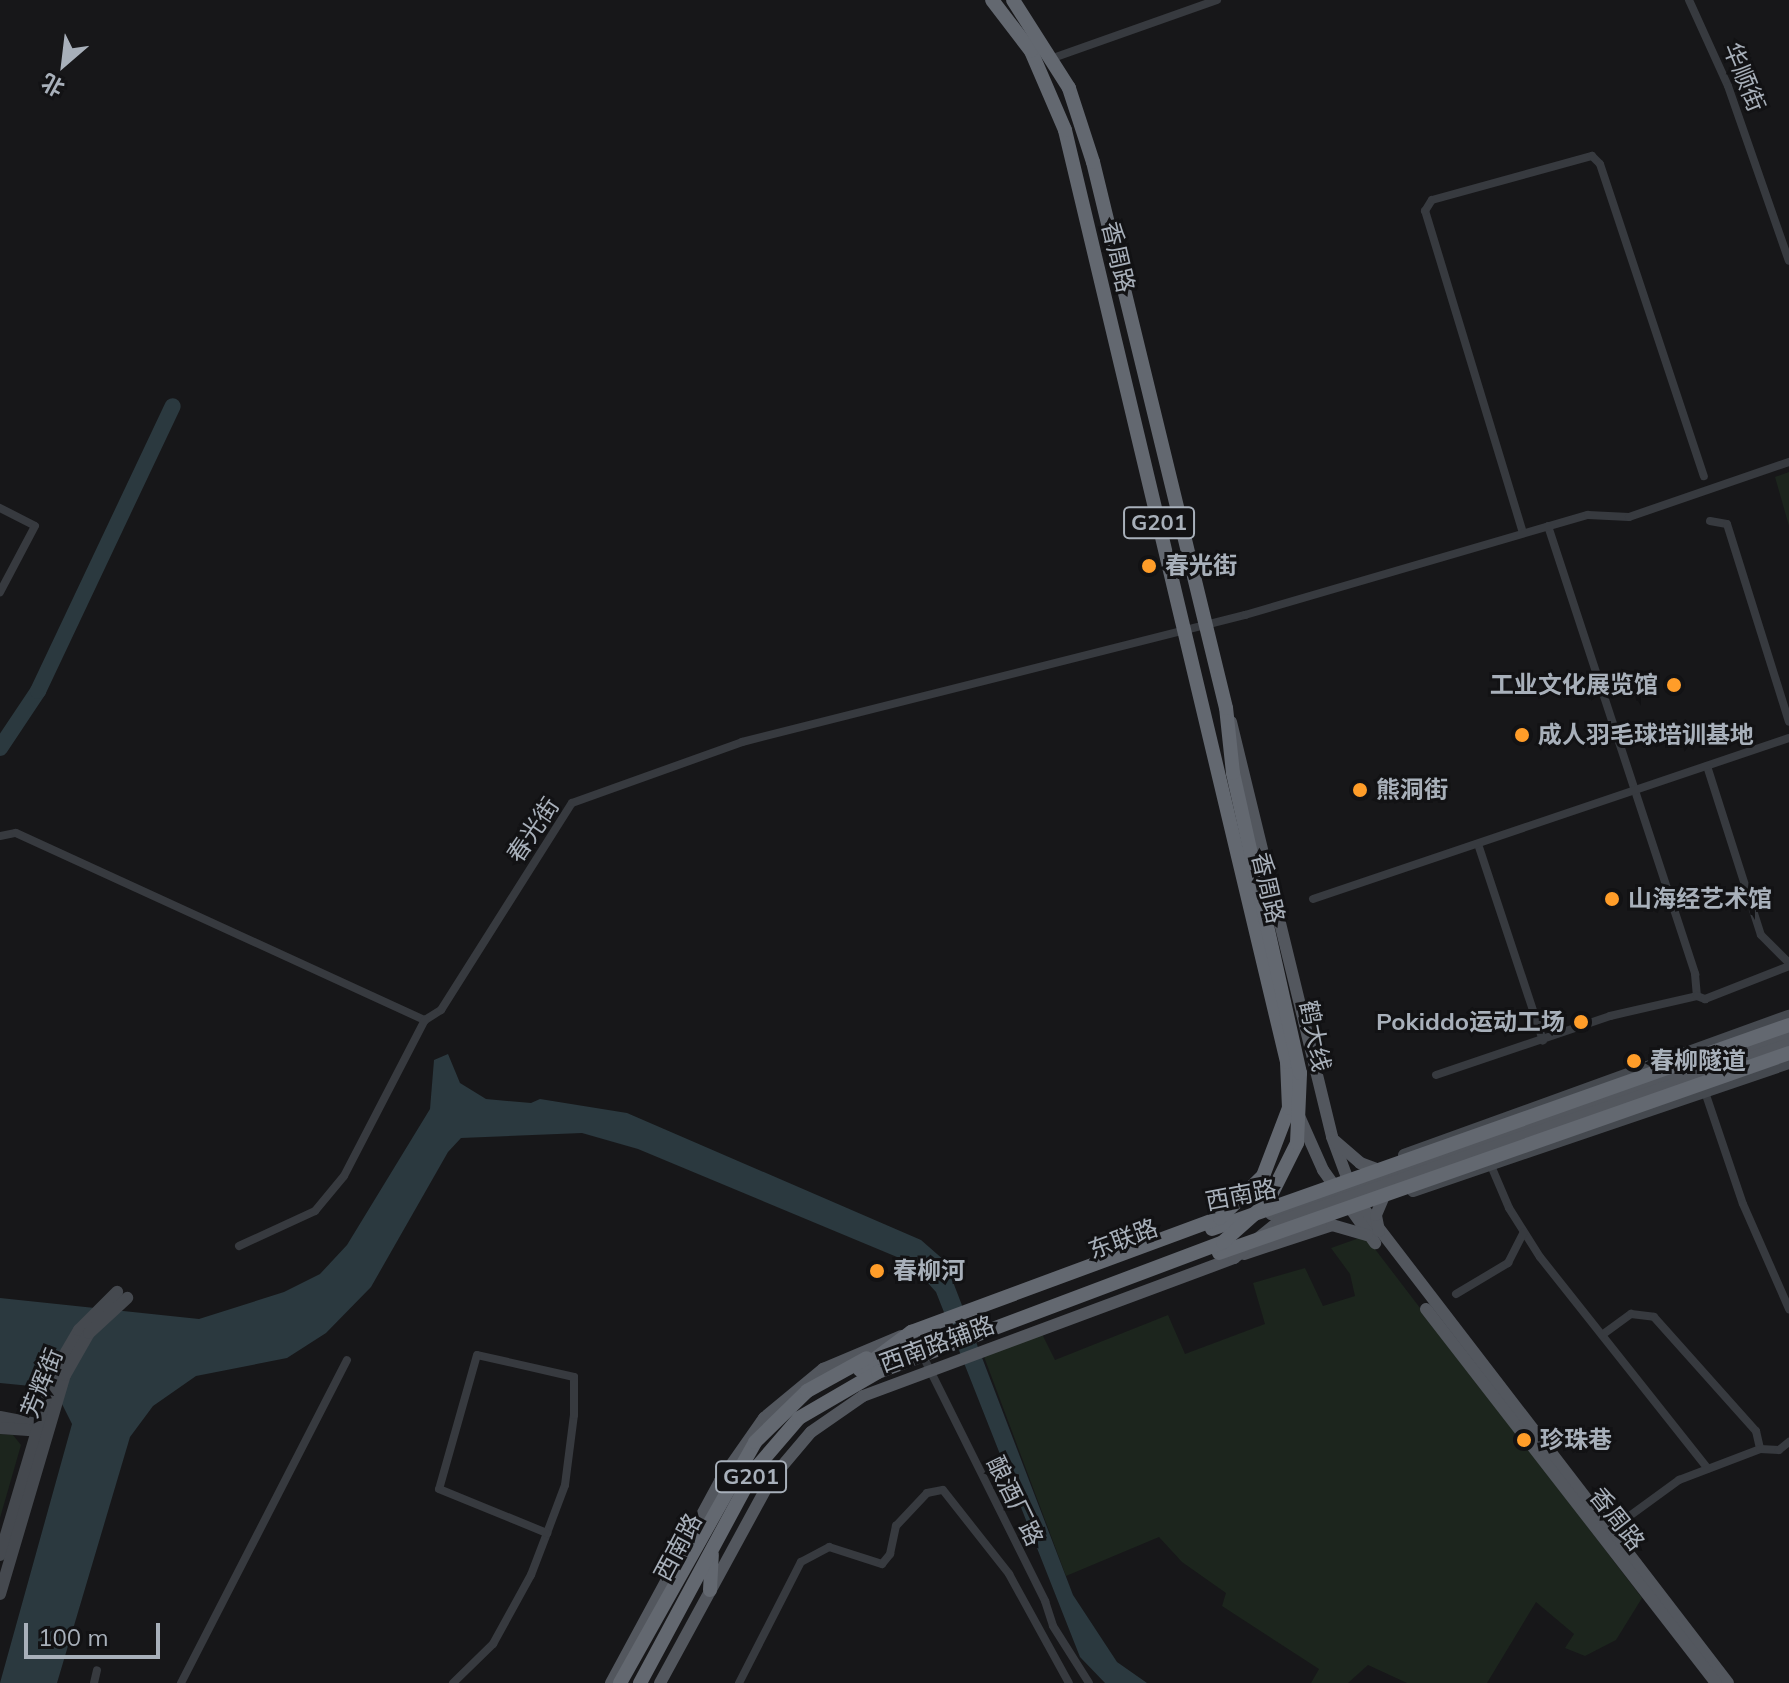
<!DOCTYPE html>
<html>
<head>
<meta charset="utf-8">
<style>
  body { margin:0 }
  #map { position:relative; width:1789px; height:1683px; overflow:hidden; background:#171719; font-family:Mulish,"Noto Sans SC",sans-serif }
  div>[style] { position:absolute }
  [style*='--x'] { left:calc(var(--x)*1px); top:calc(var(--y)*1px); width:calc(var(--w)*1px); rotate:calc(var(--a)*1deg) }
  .green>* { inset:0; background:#1c251d }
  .water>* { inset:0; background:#2b393f }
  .river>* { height:16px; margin:-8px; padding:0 8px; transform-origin:8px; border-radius:8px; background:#2b393f }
  .street>* { height:8px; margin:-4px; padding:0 4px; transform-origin:4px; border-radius:4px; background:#373a3f }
  .secondary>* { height:12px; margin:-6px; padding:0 6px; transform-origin:6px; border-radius:6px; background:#45494f }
  .primary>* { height:12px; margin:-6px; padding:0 6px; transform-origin:6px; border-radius:6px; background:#53575e }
  .highway>* { height:14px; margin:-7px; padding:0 7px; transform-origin:7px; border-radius:7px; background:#636870 }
  .dots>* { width:22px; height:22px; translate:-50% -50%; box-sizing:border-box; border:4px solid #121214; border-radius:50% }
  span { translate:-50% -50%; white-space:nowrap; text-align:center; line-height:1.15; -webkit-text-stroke:6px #121214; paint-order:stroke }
  .shield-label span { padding:2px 6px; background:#121214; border:2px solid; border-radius:6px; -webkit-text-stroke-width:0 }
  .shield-label { font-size:22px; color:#a8b0ba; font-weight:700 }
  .street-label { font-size:24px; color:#a8b0ba }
  .poi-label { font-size:24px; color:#a8b0ba; font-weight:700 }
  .left { translate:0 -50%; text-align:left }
  .right { translate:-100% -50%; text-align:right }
  .north { position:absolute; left:24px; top:24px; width:80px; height:80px; -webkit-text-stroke:6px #121214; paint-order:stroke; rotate:208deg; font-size:22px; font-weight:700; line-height:32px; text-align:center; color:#a8b0ba }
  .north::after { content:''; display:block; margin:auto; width:28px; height:36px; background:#a8b0ba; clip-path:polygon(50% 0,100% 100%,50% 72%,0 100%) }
  .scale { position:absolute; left:24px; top:1623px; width:136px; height:36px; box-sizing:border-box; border:4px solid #a8b0ba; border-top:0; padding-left:10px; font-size:24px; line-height:28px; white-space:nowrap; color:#a8b0ba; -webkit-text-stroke:6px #121214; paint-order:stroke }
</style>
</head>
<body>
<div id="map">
  <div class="green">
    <div style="clip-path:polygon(1789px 472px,1789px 526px,1775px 477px)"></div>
    <div style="clip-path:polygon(1365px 1236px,1642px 1598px,1616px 1640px,1585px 1656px,1565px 1648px,1574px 1634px,1536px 1602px,1487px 1683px,1407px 1683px,1368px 1665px,1348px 1683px,1311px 1683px,1319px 1669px,1222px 1606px,1226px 1593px,1182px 1562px,1159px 1537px,1066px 1576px,983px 1354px,1042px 1334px,1055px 1360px,1168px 1315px,1185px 1354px,1265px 1324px,1253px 1283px,1305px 1268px,1323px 1306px,1355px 1296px,1350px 1274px,1331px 1248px)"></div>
    <div style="clip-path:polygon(0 1434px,13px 1435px,21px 1445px,0 1518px)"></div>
  </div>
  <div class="water">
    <div style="clip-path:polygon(448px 1054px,460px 1083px,486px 1099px,531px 1103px,540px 1099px,627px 1113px,921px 1240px,945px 1261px,1073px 1595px,1117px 1662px,1147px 1683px,1105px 1683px,1080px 1657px,936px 1292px,909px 1262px,638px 1149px,582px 1133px,461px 1138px,448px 1152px,371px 1287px,326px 1333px,287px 1358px,196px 1376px,153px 1406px,130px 1437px,57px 1683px,0 1683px,72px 1424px,61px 1402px,41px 1387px,0 1383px,0 1298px,199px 1319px,284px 1292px,320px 1274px,347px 1245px,430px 1109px,434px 1060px)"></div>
  </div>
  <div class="river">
    <div style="--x:0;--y:748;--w:69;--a:-56.3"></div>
    <div style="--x:38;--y:691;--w:315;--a:-64.7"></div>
  </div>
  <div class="street">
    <div style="--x:1689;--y:0;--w:94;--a:65.6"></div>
    <div style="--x:1728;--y:86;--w:185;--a:70.8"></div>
    <div style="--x:1053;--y:58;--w:174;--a:-19.5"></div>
    <div style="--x:0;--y:508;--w:39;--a:27"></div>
    <div style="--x:35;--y:526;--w:75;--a:117.9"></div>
    <div style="--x:1710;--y:521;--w:17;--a:10"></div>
    <div style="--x:1727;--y:524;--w:207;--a:72.6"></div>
    <div style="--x:1548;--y:526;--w:472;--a:71.8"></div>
    <div style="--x:1695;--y:974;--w:22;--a:85"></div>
    <div style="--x:1523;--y:533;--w:337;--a:-106.9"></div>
    <div style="--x:1425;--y:211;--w:13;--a:-58"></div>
    <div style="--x:1432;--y:200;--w:166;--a:-15.4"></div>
    <div style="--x:1592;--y:156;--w:11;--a:45"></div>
    <div style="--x:1600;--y:164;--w:329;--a:71.6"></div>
    <div style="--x:1707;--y:766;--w:177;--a:72.3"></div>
    <div style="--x:1761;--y:935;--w:40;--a:45"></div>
    <div style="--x:0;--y:836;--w:16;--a:-11"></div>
    <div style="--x:16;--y:833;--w:450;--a:24.6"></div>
    <div style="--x:425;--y:1020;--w:19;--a:-32"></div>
    <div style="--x:441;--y:1010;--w:245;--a:-57.7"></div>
    <div style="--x:572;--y:803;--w:181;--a:-19.7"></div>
    <div style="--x:742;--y:742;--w:519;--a:-14.17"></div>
    <div style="--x:1245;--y:615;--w:357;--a:-16.3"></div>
    <div style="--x:1588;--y:515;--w:41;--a:2.8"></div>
    <div style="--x:1629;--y:517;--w:169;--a:-19"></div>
    <div style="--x:1478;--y:844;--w:207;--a:71.7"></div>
    <div style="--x:1313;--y:899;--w:502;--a:-18.69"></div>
    <div style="--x:1436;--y:1075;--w:184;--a:-18.7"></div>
    <div style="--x:1610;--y:1016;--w:89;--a:-12.9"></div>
    <div style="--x:1697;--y:996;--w:9;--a:21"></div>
    <div style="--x:1705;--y:999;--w:90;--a:-21.4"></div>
    <div style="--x:1705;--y:1092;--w:118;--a:71.3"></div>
    <div style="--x:1743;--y:1204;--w:115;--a:66.3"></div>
    <div style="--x:1489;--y:1161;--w:51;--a:66.9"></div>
    <div style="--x:1509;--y:1208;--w:58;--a:57.7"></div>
    <div style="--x:1540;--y:1257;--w:270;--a:51.6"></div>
    <div style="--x:239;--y:1246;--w:84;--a:-24.7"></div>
    <div style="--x:315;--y:1211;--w:45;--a:-50.4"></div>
    <div style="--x:344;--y:1176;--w:176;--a:-62.6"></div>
    <div style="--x:1456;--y:1294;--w:61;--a:-30.8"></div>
    <div style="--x:1508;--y:1263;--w:34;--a:-63"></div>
    <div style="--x:911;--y:1332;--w:301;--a:63.5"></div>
    <div style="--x:1045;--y:1601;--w:26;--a:72"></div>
    <div style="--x:1053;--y:1626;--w:67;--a:57.7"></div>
    <div style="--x:1602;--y:1335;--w:36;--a:-36"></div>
    <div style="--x:1631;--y:1314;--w:23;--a:7"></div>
    <div style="--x:1654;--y:1317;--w:153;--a:48.2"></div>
    <div style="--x:1756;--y:1431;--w:18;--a:77"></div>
    <div style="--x:1609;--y:1531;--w:87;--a:-36.1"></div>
    <div style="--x:1679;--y:1480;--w:87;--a:-20.9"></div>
    <div style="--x:1760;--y:1449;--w:19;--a:3"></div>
    <div style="--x:1779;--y:1450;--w:13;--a:-39"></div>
    <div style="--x:94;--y:1683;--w:13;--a:-77"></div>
    <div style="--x:181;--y:1683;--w:363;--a:-62.8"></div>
    <div style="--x:453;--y:1683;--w:56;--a:-44.3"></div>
    <div style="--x:493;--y:1644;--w:79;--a:-61.2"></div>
    <div style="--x:531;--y:1575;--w:45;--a:-69.1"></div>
    <div style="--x:547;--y:1533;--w:51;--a:-69.4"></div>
    <div style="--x:565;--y:1485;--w:71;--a:-82.7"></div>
    <div style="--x:574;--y:1415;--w:38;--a:-90"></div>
    <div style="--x:574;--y:1377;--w:99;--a:-167.2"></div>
    <div style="--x:477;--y:1355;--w:139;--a:105.8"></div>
    <div style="--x:439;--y:1489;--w:117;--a:22.2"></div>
    <div style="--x:739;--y:1683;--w:136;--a:-62.9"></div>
    <div style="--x:801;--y:1562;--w:32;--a:-28"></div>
    <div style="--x:829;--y:1547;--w:56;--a:17.8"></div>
    <div style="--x:882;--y:1564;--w:13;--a:-51"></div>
    <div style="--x:890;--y:1554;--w:29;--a:-78"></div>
    <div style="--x:896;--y:1526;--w:45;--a:-46.8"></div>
    <div style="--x:927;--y:1493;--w:16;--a:-11"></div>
    <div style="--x:943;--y:1490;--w:107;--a:51.8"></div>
    <div style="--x:1009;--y:1574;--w:124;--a:61.2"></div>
  </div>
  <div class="secondary">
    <div style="--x:1404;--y:1155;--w:409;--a:-19.9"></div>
    <div style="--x:1413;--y:1191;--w:397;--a:-18.8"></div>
    <div style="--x:0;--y:1417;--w:42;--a:11"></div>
    <div style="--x:0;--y:1428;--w:39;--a:4"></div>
    <div style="--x:0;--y:1555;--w:192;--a:-73.4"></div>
    <div style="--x:55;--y:1371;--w:48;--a:-59.7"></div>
    <div style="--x:79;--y:1330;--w:54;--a:-45"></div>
    <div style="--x:0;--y:1594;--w:228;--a:-73.5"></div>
    <div style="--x:65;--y:1375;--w:48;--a:-60.3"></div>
    <div style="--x:89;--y:1333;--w:52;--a:-42.6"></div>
  </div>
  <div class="primary">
    <div style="--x:1231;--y:722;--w:427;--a:76.3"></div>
    <div style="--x:1332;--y:1137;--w:63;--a:69.6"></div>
    <div style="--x:1354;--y:1196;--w:614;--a:52.48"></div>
    <div style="--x:1299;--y:1116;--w:59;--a:66"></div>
    <div style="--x:1323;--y:1170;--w:90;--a:54.5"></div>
    <div style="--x:1335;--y:1141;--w:33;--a:41"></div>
    <div style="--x:1360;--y:1163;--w:23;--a:20"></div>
    <div style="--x:1271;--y:1214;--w:548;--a:-19.16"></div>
    <div style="--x:1379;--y:1231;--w:16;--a:-101"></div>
    <div style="--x:1376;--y:1215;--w:25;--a:-67"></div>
    <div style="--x:1244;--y:1254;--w:93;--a:-18.2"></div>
    <div style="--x:1332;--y:1225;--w:36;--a:16"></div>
    <div style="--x:1426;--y:1309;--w:473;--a:52.2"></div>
    <div style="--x:611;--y:1683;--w:230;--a:-61.6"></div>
    <div style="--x:720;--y:1481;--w:77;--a:-55.1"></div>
    <div style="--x:764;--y:1418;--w:77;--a:-39.7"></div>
    <div style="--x:823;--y:1369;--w:85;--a:-22.9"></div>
    <div style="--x:660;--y:1683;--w:234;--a:-61.4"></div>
    <div style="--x:772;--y:1478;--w:60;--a:-49.7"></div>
    <div style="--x:811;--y:1432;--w:63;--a:-34.7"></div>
    <div style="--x:863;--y:1396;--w:396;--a:-20.4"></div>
    <div style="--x:1234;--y:1258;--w:57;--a:-39.3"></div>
    <div style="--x:1278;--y:1222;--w:541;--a:-19.21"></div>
  </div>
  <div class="highway">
    <div style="--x:1212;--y:1229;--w:612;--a:-19.47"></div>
    <div style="--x:1219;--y:1253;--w:604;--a:-19.33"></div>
    <div style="--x:860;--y:1370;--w:64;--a:-36.7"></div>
    <div style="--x:911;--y:1332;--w:329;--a:-20.3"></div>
    <div style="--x:1220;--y:1218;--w:60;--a:-44.3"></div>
    <div style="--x:1263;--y:1176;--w:73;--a:-69.1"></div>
    <div style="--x:1289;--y:1108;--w:46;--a:-92.5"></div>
    <div style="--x:1287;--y:1062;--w:958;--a:-103.4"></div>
    <div style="--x:1065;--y:130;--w:86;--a:-113.3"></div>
    <div style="--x:1031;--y:51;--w:64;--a:-127.4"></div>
    <div style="--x:710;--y:1590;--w:35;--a:-87"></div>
    <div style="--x:620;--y:1683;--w:276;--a:-60.7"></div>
    <div style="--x:755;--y:1442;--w:73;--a:-44.4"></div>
    <div style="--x:807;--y:1391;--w:68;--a:-28.8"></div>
    <div style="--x:640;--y:1683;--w:244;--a:-61.7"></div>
    <div style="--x:756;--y:1468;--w:66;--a:-49.3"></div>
    <div style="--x:799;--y:1418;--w:91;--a:-30.2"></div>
    <div style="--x:878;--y:1372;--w:369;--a:-20.6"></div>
    <div style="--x:1223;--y:1242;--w:59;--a:-41.6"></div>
    <div style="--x:1267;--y:1203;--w:67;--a:-63.4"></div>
    <div style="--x:1297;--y:1143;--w:70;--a:-87.5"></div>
    <div style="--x:1300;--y:1073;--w:307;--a:-102.6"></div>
    <div style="--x:1233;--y:773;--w:65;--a:-96.1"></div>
    <div style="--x:1226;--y:708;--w:562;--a:-103.69"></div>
    <div style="--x:1093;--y:162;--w:78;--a:-108"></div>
    <div style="--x:1069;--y:88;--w:104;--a:-122.5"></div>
  </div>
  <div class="dots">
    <div style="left:1149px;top:566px;background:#ff9d29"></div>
    <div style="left:1674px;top:685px;background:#ff9d29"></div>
    <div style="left:1522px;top:735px;background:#ff9d29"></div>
    <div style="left:1360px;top:790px;background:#ff9d29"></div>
    <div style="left:1612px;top:899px;background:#ff9d29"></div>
    <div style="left:1581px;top:1022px;background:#ff9d29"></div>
    <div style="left:1634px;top:1061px;background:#ff9d29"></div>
    <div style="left:877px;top:1271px;background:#ff9d29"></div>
    <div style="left:1524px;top:1440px;background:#ff9d29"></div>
  </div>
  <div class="shield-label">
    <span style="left:1159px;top:523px">G201</span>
    <span style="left:751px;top:1477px">G201</span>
  </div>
  <div class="street-label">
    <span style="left:1744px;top:77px;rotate:68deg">华顺街</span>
    <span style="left:1118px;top:257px;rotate:77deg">香周路</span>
    <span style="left:533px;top:830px;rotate:-56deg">春光街</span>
    <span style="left:1268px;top:888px;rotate:77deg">香周路</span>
    <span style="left:1315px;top:1036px;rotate:79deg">鹤大线</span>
    <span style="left:1241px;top:1195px;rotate:-11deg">西南路</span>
    <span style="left:1123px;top:1239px;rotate:-20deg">东联路</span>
    <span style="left:937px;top:1344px;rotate:-20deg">西南路辅路</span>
    <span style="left:42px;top:1383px;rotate:-68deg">芳辉街</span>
    <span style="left:1015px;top:1501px;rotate:64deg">酿酒厂路</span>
    <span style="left:1617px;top:1519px;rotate:52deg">香周路</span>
    <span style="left:678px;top:1547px;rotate:-62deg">西南路</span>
  </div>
  <div class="poi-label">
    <span class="left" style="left:1165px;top:566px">春光街</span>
    <span class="right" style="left:1658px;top:685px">工业文化展览馆</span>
    <span class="left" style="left:1538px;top:735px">成人羽毛球培训基地</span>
    <span class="left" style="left:1376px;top:790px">熊洞街</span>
    <span class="left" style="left:1628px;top:899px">山海经艺术馆</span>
    <span class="right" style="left:1565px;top:1022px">Pokiddo运动工场</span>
    <span class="left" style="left:1650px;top:1061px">春柳隧道</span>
    <span class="left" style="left:893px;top:1271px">春柳河</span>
    <span class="left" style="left:1540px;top:1440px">珍珠巷</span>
  </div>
  <div class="north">北</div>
  <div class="scale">100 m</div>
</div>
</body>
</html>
